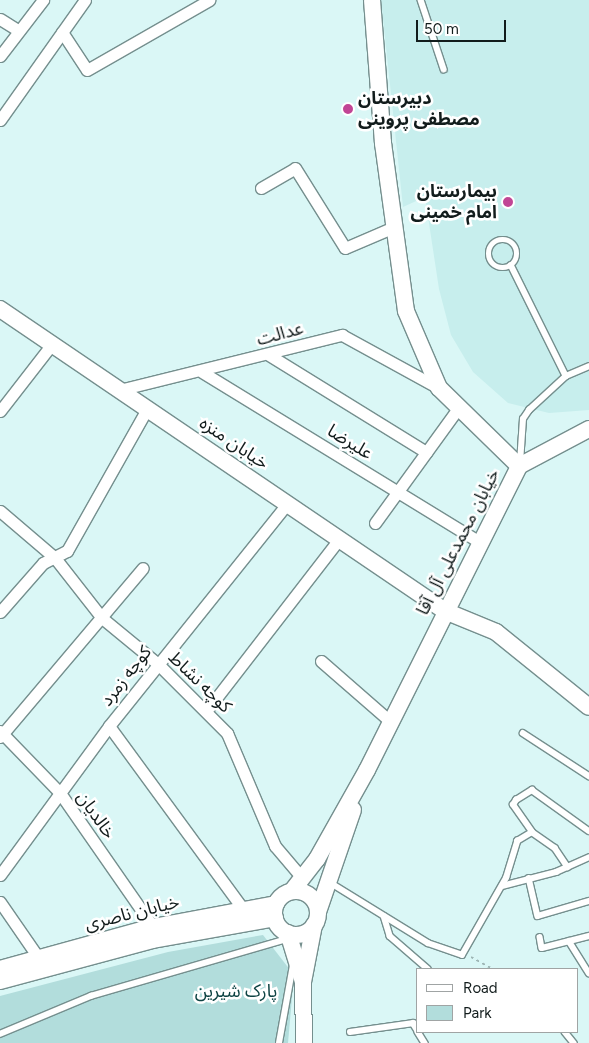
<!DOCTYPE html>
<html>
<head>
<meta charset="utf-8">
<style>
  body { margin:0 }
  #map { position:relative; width:589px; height:1043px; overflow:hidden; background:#daf7f6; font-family:Figtree,"Noto Sans Arabic",sans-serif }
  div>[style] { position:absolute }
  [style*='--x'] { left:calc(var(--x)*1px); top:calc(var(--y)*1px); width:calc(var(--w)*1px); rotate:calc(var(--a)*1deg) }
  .built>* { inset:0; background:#c7eeed }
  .green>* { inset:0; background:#b2dddc }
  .path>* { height:2px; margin-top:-1px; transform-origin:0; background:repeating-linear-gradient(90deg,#9db5b4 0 2.5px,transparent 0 6.5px) }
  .roads { filter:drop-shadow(1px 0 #758f8e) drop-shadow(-1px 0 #758f8e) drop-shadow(0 1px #758f8e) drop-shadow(0 -1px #758f8e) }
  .lane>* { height:5.5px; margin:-2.75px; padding:0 2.75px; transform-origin:2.75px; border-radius:2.75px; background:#fff }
  .lane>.ring { margin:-2.75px; padding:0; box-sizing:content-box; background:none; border:5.5px solid #fff; border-radius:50% }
  .street>* { height:11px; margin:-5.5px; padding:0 5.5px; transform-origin:5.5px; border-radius:5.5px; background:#fff }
  .secondary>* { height:16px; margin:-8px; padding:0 8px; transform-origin:8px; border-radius:8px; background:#fff }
  .secondary>.ring { margin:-8px; padding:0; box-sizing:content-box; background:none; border:16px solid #fff; border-radius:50% }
  .dots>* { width:14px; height:14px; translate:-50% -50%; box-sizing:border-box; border:2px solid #fff; border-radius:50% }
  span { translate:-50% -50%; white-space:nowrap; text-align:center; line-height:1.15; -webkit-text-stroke:5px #fff; paint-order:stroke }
  .poi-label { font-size:18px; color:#121c1c; font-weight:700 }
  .left { translate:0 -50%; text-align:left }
  .right { translate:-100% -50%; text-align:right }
  .street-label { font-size:18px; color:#121c1c }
  .park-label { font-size:18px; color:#0d4343 }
  .legend { position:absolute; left:416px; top:968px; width:162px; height:65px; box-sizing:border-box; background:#fff; border:1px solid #a0a4a4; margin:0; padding:6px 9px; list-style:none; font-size:15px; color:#121c1c }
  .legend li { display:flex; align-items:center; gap:10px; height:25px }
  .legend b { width:25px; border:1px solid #a0a4a4 }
  .scale { position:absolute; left:416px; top:20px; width:90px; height:22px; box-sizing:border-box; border:2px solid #121c1c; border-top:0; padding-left:6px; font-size:15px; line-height:18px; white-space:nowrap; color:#121c1c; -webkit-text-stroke:4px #fff; paint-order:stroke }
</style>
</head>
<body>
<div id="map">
  <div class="built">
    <div style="clip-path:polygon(381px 0,589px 0,589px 410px,549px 413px,508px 403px,473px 372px,451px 335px,439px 289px,425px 197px,403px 207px)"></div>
  </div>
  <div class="green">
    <div style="clip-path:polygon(263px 935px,294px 975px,288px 1043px,0 1043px,0 996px,168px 952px)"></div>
  </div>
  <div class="path">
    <div style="--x:471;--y:957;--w:25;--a:29"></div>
  </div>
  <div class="roads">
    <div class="lane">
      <div style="--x:421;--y:0;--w:73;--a:71.6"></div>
      <div class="ring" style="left:489px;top:240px;width:22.5px;height:22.5px"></div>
      <div style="--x:511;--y:265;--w:124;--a:63.6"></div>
      <div style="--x:520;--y:463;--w:44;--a:-86.1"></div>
      <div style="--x:523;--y:419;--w:11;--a:-56"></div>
      <div style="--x:529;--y:410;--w:50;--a:-42.6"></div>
      <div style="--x:566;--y:376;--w:25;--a:-23"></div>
      <div style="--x:523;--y:733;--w:79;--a:33.1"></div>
      <div style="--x:532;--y:832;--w:28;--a:35"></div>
      <div style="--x:555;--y:848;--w:23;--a:56"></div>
      <div style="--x:529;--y:878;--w:39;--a:77"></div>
      <div style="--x:538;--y:916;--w:53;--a:-16.4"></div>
      <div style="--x:331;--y:883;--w:114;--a:31.7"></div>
      <div style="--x:428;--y:943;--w:36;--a:19"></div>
      <div style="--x:462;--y:955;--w:89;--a:-60.3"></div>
      <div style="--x:506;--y:878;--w:39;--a:-73"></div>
      <div style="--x:517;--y:841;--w:17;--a:-31"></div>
      <div style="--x:532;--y:832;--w:33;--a:-125"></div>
      <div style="--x:513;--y:805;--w:6;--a:-59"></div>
      <div style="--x:516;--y:800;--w:19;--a:-32"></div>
      <div style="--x:532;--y:790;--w:70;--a:35.7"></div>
      <div style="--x:502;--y:886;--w:56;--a:-14.5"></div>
      <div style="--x:556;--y:872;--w:36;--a:-24"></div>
      <div style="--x:384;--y:916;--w:21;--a:73"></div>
      <div style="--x:390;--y:936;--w:50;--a:41"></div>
      <div style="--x:540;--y:937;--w:11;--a:80"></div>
      <div style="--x:542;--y:948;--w:49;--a:-14.3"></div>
      <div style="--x:569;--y:941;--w:38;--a:58"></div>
      <div style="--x:350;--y:1032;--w:64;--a:-8.1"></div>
      <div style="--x:413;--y:1023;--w:9;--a:58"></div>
      <div style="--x:418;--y:1032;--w:13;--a:58"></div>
      <div style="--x:565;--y:1032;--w:14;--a:51"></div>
      <div style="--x:0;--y:1034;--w:99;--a:-22.7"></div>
      <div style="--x:91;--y:996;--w:204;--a:-16.2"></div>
      <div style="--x:279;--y:1043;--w:79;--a:-79.8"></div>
    </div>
    <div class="street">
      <div style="--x:0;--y:19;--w:22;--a:32"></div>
      <div style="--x:62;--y:32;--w:45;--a:56.7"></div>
      <div style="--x:87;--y:70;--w:141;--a:-29.8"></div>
      <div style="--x:0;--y:56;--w:71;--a:-52.5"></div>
      <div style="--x:0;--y:120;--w:147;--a:-54.7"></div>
      <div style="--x:261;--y:188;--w:39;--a:-30"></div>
      <div style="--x:295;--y:168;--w:94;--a:58"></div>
      <div style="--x:345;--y:248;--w:53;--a:-23.2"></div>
      <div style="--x:269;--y:355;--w:185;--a:31.7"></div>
      <div style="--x:202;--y:372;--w:325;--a:31.5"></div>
      <div style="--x:119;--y:390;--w:230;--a:-13.9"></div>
      <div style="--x:342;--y:335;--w:111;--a:28.7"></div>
      <div style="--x:0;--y:411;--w:85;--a:-52.2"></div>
      <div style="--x:0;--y:511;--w:72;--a:40.5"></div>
      <div style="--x:55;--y:558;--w:76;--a:51.9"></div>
      <div style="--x:102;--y:618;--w:72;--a:39.4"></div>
      <div style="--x:158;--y:664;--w:98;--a:45"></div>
      <div style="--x:227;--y:733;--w:123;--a:67"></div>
      <div style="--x:275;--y:846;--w:43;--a:49.7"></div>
      <div style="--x:375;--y:523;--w:143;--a:-54.1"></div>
      <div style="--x:0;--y:612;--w:65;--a:-48.7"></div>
      <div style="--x:43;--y:563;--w:27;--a:-27"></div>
      <div style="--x:67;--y:551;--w:163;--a:-60.6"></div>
      <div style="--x:321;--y:661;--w:93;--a:41.1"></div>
      <div style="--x:207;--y:710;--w:216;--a:-52.3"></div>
      <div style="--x:109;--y:726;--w:225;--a:53.8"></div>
      <div style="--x:0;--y:731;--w:86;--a:45.9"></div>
      <div style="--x:60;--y:793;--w:163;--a:55.2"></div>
      <div style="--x:0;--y:737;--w:221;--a:-49.8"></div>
      <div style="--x:0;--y:875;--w:185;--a:-53.8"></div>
      <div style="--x:109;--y:726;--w:285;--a:-51.3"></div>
      <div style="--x:0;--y:902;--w:67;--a:55.4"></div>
    </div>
    <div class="secondary">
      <div style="--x:0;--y:309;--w:538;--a:34.16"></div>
      <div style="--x:445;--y:611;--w:55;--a:22.4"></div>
      <div style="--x:496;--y:632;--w:119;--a:38.9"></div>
      <div style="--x:519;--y:466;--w:79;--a:-27.9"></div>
      <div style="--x:292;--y:891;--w:41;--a:-52"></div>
      <div style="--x:317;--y:859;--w:102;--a:-60.7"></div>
      <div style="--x:367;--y:770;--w:340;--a:-63.4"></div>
      <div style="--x:519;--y:466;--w:112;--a:-135.7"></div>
      <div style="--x:439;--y:388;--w:84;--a:-113.2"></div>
      <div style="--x:406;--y:311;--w:170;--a:-97.8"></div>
      <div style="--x:383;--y:143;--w:143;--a:-94.4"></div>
      <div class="ring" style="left:274px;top:891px;width:28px;height:28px"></div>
      <div style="--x:318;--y:912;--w:108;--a:-71.1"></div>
      <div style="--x:288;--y:933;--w:51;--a:73"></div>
      <div style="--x:303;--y:982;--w:58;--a:-79.1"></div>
      <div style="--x:0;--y:969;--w:159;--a:-15.4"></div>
      <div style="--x:153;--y:927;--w:125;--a:-10.6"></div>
      <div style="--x:0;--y:981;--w:158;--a:-15"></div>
      <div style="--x:153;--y:940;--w:124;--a:-10.2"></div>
      <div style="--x:303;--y:982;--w:61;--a:89.1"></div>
    </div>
  </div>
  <div class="dots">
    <div style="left:348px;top:109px;background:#c14595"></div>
    <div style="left:508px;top:202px;background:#c14595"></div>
  </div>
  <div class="poi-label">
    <span class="left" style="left:358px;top:109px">دبیرستان<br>مصطفی پروینی</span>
    <span class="right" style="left:497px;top:202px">بیمارستان<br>امام خمینی</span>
  </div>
  <div class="street-label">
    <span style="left:280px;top:334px;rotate:-15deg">عدالت</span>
    <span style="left:350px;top:442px;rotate:32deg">علیرضا</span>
    <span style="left:234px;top:443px;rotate:34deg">خیابان منزه</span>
    <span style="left:458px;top:542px;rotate:-63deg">خیابان محمدعلی آل آقا</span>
    <span style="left:126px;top:676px;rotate:-52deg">کوچه زمرد</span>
    <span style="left:200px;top:682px;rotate:44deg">کوچه نشاط</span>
    <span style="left:96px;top:815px;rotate:55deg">خالدیان</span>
    <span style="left:132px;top:913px;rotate:-14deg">خیابان ناصری</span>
  </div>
  <div class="park-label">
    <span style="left:236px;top:991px">پارک شیرین</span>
  </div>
  <ul class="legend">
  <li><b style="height:6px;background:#fff"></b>Road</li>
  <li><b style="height:14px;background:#b2dddc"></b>Park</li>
  </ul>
  <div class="scale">50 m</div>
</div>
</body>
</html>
